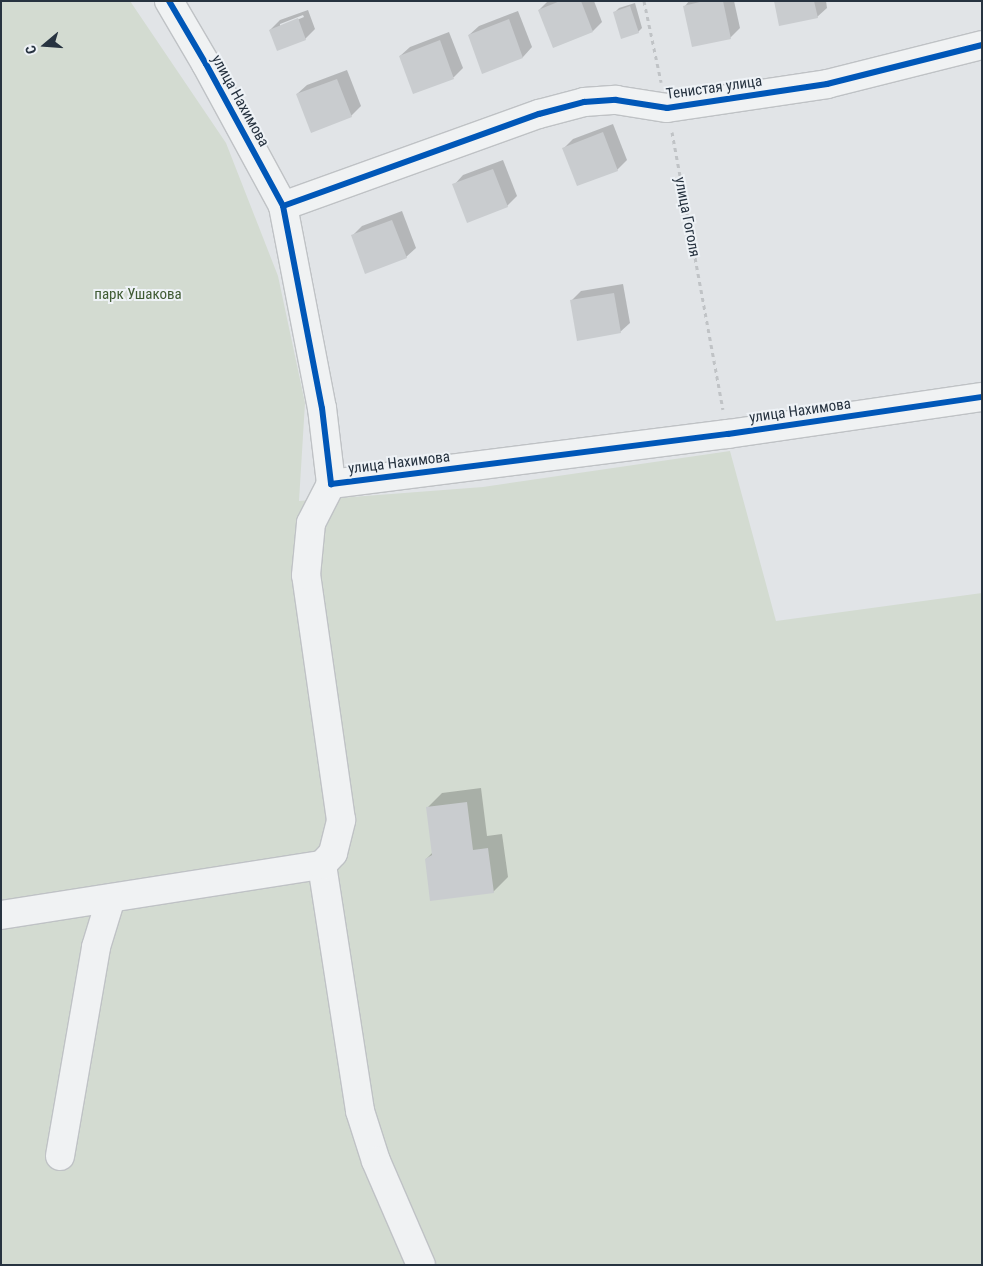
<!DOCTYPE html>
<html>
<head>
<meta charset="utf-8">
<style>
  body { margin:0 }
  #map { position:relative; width:983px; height:1266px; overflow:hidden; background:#e1e4e7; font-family:"Roboto Condensed",sans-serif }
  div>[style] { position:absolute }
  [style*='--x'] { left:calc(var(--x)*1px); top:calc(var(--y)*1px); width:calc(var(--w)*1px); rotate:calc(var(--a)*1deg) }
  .green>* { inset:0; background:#d3dbd1 }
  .shadow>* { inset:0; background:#0003 }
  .building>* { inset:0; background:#c9cccf }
  .path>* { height:3px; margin-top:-1.5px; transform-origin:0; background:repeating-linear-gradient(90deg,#c0c3c6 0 4px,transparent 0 8px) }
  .roads { filter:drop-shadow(1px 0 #bfc2c5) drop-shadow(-1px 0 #bfc2c5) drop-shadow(0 1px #bfc2c5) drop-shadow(0 -1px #bfc2c5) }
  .minor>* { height:28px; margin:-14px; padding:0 14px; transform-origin:14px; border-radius:14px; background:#f0f2f3 }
  .cycleway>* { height:6px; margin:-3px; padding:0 3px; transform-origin:3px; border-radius:3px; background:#0057b8 }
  span { translate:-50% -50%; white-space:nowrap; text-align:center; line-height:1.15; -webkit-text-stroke:4px #eef2f6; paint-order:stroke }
  .street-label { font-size:15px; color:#273340 }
  .park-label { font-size:15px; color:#405c34 }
  .frame { position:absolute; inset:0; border:2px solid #273340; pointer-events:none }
  .north { position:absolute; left:20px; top:20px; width:50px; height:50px; -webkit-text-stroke:4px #eef2f6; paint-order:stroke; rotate:252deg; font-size:14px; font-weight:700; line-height:20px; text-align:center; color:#273340 }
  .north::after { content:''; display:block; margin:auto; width:18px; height:22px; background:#273340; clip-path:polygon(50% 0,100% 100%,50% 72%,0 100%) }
</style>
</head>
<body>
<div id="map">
  <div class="green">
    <div style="clip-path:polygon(1px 1px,130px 1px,226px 143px,278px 276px,305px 403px,299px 501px,483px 487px,730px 451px,776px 621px,982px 593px,982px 1265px,1px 1265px)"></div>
  </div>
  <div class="shadow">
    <div style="clip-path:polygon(548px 1px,594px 1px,602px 22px,593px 31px,539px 10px)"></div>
    <div style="clip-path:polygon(689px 1px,734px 1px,740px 28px,730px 38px,685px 6px)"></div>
    <div style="clip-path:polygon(775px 1px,826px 1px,827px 8px,817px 17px)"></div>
    <div style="clip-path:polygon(635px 3px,642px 28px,638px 32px,615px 12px,619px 8px)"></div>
    <div style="clip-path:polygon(evenodd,308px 10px,315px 29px,305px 39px,270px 30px,280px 20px,308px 10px,303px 15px,304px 17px,280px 27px,280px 24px,303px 15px)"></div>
    <div style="clip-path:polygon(518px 11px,532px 47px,523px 57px,483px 72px,469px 35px,479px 26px)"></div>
    <div style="clip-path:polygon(449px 32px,463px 68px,454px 77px,414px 93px,400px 56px,410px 47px)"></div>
    <div style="clip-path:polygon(347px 70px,361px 106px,351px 116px,297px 94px,307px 85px)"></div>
    <div style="clip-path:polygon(613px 124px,627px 160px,617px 170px,564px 148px,573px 139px)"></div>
    <div style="clip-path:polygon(503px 160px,517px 196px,507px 206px,454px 185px,463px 175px)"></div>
    <div style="clip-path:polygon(402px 211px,416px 248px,406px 257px,352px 236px,362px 226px)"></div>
    <div style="clip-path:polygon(623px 284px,630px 323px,620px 332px,571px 301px,581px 291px)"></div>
    <div style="clip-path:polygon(481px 788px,487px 836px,502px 834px,508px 877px,493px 892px,426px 859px,433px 852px,428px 807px,442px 793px)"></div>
  </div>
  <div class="building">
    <div style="clip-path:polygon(560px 1px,581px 1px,593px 32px,553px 48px,538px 10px)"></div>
    <div style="clip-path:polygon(704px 1px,723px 1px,731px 39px,692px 47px,683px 6px)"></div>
    <div style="clip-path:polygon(774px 1px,814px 1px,818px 18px,779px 26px)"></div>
    <div style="clip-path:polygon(630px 6px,639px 33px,621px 39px,613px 12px)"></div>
    <div style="clip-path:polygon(298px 18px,306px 40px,277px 51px,269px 30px)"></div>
    <div style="clip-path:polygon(509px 19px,523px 58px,482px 74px,468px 35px)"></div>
    <div style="clip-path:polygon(440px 40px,454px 79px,413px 94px,399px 56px)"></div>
    <div style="clip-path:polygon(337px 79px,352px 117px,311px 133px,296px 94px)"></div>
    <div style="clip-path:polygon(603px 132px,618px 171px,577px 186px,562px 148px)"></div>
    <div style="clip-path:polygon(493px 169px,508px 207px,467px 223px,452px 184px)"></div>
    <div style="clip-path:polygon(392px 220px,407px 258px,365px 274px,351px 235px)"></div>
    <div style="clip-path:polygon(614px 293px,621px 333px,577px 341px,570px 300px)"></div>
    <div style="clip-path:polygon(467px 802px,473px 850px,488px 848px,494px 893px,430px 901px,425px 859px,432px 855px,426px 807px)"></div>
  </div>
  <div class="path">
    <div style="--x:644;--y:1;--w:83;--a:78.1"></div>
    <div style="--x:672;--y:132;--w:282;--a:79.6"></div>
  </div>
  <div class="roads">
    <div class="minor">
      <div style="--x:169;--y:1;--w:73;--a:59.6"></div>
      <div style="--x:206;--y:64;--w:162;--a:61.5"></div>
      <div style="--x:283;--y:206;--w:206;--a:79.1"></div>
      <div style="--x:322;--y:408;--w:77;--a:83.2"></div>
      <div style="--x:283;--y:206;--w:272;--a:-19.8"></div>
      <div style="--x:539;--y:114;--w:47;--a:-14.9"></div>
      <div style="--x:584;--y:102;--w:32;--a:-4"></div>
      <div style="--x:616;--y:100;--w:52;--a:8.9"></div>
      <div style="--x:667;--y:108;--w:162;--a:-8.5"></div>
      <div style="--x:827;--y:84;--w:160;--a:-14.1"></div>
      <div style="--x:331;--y:484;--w:400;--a:-7.2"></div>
      <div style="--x:728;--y:434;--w:257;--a:-8.3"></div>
      <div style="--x:322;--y:865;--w:249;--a:81.2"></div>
      <div style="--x:360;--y:1111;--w:52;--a:72.3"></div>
      <div style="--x:376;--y:1161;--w:113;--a:66.6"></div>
      <div style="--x:1;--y:915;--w:325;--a:-8.9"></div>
      <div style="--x:322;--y:865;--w:16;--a:-47"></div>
      <div style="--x:333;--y:853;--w:34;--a:-76"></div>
      <div style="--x:341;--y:820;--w:247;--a:-98.1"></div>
      <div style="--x:306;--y:575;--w:52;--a:-84.5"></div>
      <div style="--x:311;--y:523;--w:44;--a:-62.9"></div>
      <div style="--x:60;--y:1156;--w:212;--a:-80.2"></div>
      <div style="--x:96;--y:947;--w:51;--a:-73"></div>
    </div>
  </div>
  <div class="cycleway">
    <div style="--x:169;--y:1;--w:73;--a:59.6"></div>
    <div style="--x:206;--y:64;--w:162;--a:61.5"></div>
    <div style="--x:283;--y:206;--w:206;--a:79.1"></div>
    <div style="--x:322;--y:408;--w:77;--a:83.2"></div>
    <div style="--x:331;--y:484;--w:400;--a:-7.2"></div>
    <div style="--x:728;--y:434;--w:257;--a:-8.3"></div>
    <div style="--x:283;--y:206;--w:272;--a:-19.8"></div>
    <div style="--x:539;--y:114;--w:47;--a:-14.9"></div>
    <div style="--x:584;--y:102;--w:32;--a:-4"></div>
    <div style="--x:616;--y:100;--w:52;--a:8.9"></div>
    <div style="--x:667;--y:108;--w:162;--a:-8.5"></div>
    <div style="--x:827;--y:84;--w:160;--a:-14.1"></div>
  </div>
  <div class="street-label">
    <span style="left:714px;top:88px;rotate:-8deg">Тенистая улица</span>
    <span style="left:240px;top:101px;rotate:61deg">улица Нахимова</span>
    <span style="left:687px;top:217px;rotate:79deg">улица Гоголя</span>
    <span style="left:800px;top:411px;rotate:-8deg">улица Нахимова</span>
    <span style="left:399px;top:463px;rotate:-7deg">улица Нахимова</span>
  </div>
  <div class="park-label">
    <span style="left:138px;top:295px">парк Ушакова</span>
  </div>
  <div class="frame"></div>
  <div class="north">С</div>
</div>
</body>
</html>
